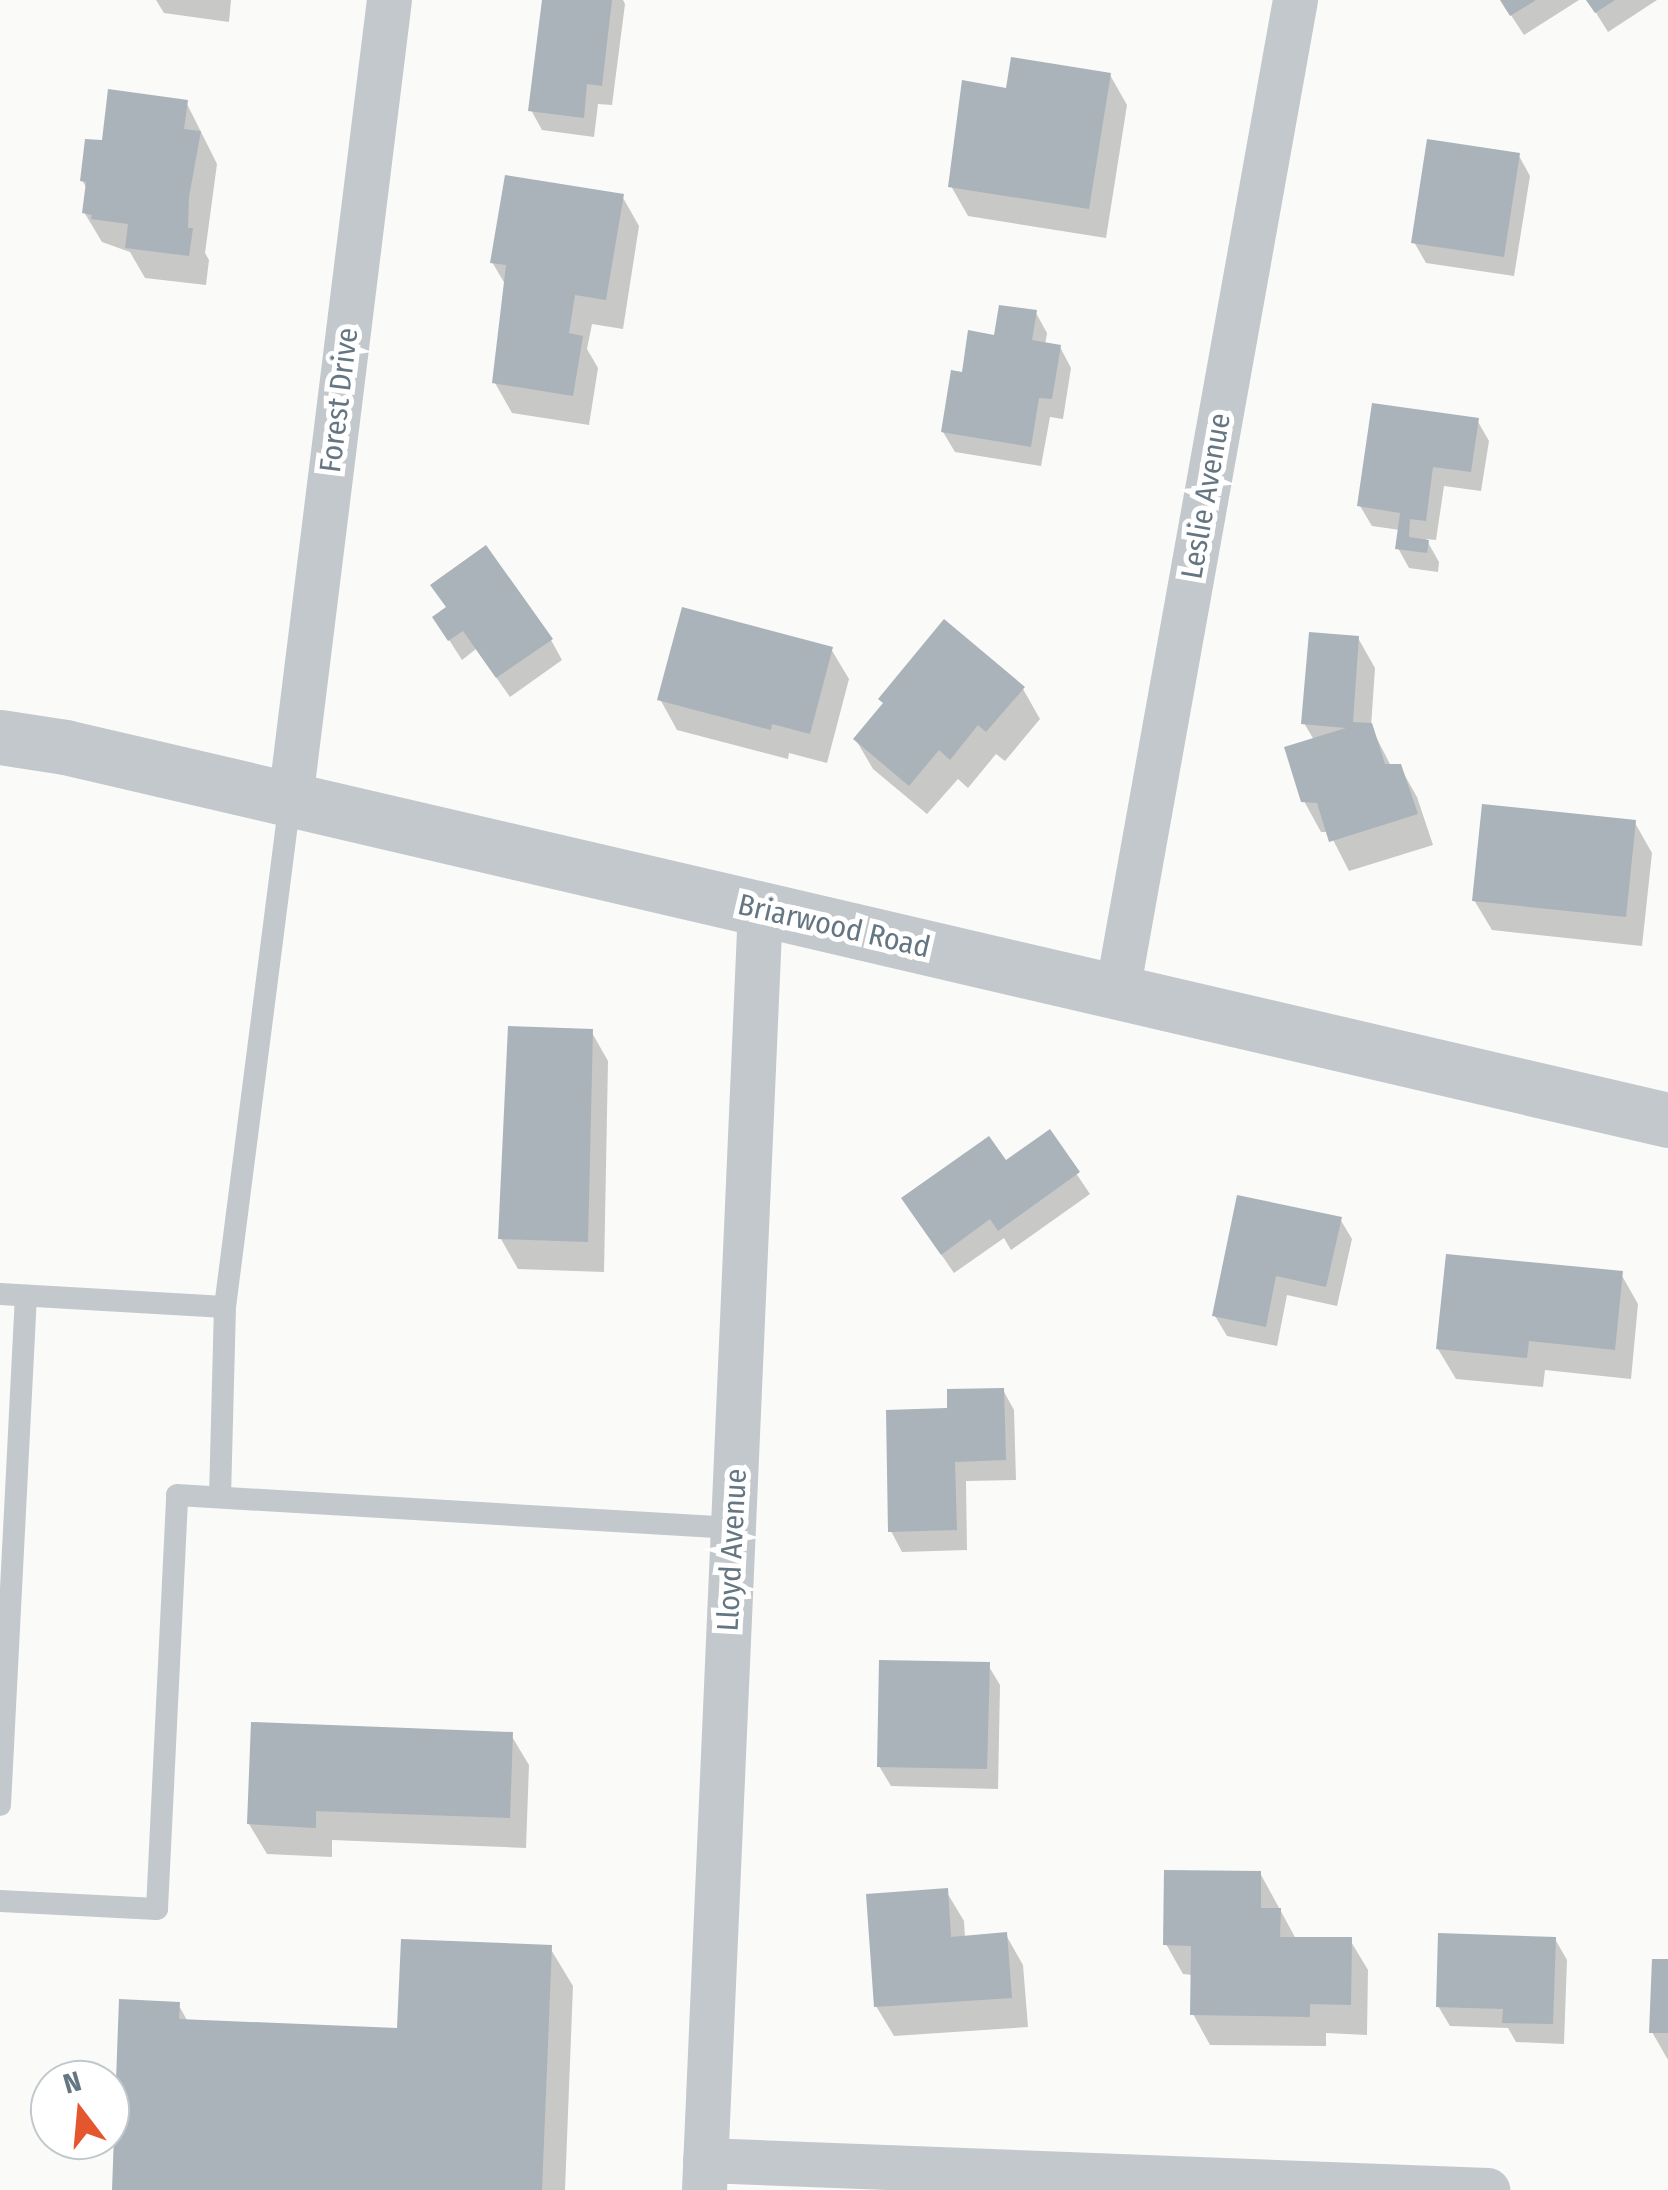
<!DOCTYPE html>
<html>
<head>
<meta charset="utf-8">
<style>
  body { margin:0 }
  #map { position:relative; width:1668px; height:2190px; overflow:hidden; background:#fafaf8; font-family:"Fira Sans Condensed",sans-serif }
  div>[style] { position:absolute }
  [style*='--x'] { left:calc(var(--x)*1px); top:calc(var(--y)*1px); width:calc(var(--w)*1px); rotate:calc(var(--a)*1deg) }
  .shadow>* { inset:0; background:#0003 }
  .building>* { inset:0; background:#aab3b9 }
  .service>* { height:22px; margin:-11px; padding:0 11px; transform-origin:11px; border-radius:11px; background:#c3c8cc }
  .minor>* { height:45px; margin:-22.5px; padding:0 22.5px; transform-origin:22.5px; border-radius:22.5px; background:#c3c8cc }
  .tertiary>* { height:55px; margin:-27.5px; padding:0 27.5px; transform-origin:27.5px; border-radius:27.5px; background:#c3c8cc }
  span { translate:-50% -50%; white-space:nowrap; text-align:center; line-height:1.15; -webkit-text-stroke:10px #fff; paint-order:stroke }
  .street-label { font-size:30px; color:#657683 }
  .north { position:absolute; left:30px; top:2060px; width:100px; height:100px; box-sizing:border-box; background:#fff; border:2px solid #c1c8cd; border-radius:50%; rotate:344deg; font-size:28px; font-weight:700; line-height:40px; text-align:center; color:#657683 }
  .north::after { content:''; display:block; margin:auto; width:35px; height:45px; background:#e4572e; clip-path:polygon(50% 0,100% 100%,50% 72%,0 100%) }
</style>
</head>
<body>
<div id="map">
  <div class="shadow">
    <div style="clip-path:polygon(156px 0,231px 0,229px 22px,164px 13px)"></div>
    <div style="clip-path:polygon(544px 0,623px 0,625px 4px,612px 105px,598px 104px,594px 137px,542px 130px,531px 110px)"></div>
    <div style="clip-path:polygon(1501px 0,1579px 0,1524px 35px)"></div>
    <div style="clip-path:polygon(1588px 0,1657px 0,1608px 32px)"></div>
    <div style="clip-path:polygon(1110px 75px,1127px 105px,1106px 238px,968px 216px,951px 186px)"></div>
    <div style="clip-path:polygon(186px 102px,217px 164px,205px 253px,209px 260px,206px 285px,145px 278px,130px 252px,102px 242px,84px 212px,87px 189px,82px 180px,104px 143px)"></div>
    <div style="clip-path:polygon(1519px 156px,1530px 176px,1514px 276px,1426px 263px,1414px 242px)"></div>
    <div style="clip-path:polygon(622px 196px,639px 226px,623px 329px,592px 324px,587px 349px,598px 368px,589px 425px,512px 413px,495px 383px,505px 284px,492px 262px)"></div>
    <div style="clip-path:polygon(1036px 313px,1047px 333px,1045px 345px,1060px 347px,1071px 368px,1063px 419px,1050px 417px,1041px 466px,955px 452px,943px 432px,964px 374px,996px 338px)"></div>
    <div style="clip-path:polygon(1477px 420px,1489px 441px,1481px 491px,1444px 486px,1436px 540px,1426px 539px,1439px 562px,1438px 572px,1409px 568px,1398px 548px,1400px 530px,1372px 526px,1360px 506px)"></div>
    <div style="clip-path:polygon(435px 618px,551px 640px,562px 660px,510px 697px,476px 649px,462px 660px)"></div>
    <div style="clip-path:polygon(1358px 638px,1375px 668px,1371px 727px,1391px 766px,1400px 767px,1417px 797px,1433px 845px,1349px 871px,1329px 832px,1321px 832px,1304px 801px,1314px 740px,1304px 723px)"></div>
    <div style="clip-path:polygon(831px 649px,849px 679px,827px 763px,789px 753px,788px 759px,677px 730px,660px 699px)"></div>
    <div style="clip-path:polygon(1023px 689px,1040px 719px,1005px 761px,996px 754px,968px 788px,958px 779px,927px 814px,873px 769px,856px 740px,884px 705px,881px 699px)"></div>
    <div style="clip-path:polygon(1635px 823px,1652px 853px,1642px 946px,1492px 930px,1474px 900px)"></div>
    <div style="clip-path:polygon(591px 1031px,608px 1061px,604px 1272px,518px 1269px,501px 1239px)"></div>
    <div style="clip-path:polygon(1049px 1133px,1090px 1194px,1011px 1250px,1004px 1238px,954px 1273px,916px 1218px)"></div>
    <div style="clip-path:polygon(1340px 1219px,1352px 1239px,1337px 1306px,1287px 1295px,1277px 1346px,1227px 1336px,1215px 1316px)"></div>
    <div style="clip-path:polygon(1621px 1274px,1638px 1304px,1631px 1379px,1545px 1370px,1543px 1387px,1456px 1379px,1438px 1349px)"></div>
    <div style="clip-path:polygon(1003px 1390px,1014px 1410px,1016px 1480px,966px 1481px,967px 1550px,902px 1552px,891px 1531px,950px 1410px)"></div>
    <div style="clip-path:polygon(988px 1665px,1000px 1685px,998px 1789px,891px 1786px,879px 1766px)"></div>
    <div style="clip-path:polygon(511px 1735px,529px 1765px,526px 1848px,332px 1840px,332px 1857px,267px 1854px,249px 1824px)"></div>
    <div style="clip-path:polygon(1260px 1873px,1296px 1939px,1350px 1940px,1368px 1970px,1367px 2035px,1326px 2033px,1326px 2046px,1210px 2045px,1193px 2014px,1193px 1975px,1183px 1974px,1166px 1944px)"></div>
    <div style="clip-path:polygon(946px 1891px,964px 1921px,965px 1938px,1006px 1935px,1023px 1965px,1028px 2027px,894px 2036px,876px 2006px)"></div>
    <div style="clip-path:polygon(1555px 1939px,1567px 1960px,1564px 2044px,1516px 2042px,1508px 2028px,1450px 2026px,1438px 2006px)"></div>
    <div style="clip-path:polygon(550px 1948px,573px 1986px,565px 2190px,114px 2190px,178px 2004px,188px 2022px,400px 2030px)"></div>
    <div style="clip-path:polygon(1668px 1962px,1668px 2060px,1652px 2032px)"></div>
  </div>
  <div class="building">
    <div style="clip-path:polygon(542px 0,612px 0,602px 86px,587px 84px,584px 118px,528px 111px)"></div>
    <div style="clip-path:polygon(1500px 0,1536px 0,1510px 16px)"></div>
    <div style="clip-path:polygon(1586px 0,1615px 0,1595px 13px)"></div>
    <div style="clip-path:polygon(1011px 57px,1111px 73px,1089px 209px,948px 187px,962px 80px,1006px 88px)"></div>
    <div style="clip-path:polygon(108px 89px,188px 100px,184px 129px,201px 131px,189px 197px,188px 228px,193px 228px,189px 256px,125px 248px,128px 224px,91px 219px,92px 215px,82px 213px,86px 182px,80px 181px,85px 139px,102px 140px)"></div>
    <div style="clip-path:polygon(1427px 139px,1520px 153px,1504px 257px,1411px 243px)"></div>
    <div style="clip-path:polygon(505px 175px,624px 194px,606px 300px,575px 295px,569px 333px,583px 336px,573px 396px,492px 383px,506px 265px,490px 263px)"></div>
    <div style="clip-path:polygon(999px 305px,1037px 310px,1032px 340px,1061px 345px,1052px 399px,1039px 398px,1031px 447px,941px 432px,951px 370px,962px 372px,968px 330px,994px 335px)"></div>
    <div style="clip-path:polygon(1372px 403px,1479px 418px,1471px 472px,1433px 467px,1426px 521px,1410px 519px,1409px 537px,1429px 540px,1427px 553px,1395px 549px,1400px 513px,1357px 506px)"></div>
    <div style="clip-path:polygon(486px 545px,553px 639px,496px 678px,463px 631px,448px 641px,432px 617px,446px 607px,430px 585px)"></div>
    <div style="clip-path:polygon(682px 607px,833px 647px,810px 734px,772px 724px,771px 730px,657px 700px)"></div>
    <div style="clip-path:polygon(944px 619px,1025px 687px,986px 732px,978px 725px,950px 760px,939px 750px,909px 786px,853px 739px,883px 703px,878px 699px)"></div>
    <div style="clip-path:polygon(1309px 632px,1359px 636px,1353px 722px,1372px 723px,1385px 764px,1401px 764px,1418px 814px,1329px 842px,1317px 803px,1301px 802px,1284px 747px,1346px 728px,1301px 724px)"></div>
    <div style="clip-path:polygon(1482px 804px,1636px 820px,1626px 917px,1472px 901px)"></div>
    <div style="clip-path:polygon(508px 1026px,593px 1029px,588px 1242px,498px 1239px)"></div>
    <div style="clip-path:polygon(1050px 1129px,1080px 1172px,998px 1231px,990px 1219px,941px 1255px,901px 1198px,989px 1136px,1006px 1160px)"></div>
    <div style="clip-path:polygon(1237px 1195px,1342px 1217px,1326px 1287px,1276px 1276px,1266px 1327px,1212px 1316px)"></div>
    <div style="clip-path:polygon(1446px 1254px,1623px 1271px,1615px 1350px,1529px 1341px,1527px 1358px,1436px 1349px)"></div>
    <div style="clip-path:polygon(1004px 1388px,1006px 1460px,955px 1462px,957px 1530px,888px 1532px,886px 1410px,947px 1408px,947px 1389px)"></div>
    <div style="clip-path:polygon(879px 1660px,990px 1662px,987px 1769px,877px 1767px)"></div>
    <div style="clip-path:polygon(251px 1722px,513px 1732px,510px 1818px,316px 1811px,316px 1828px,247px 1824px)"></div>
    <div style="clip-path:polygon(1164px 1870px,1261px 1871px,1261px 1908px,1281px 1908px,1280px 1937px,1352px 1937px,1351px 2005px,1310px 2004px,1310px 2017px,1190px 2015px,1191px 1946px,1163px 1945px)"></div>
    <div style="clip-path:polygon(948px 1888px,951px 1937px,1007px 1932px,1012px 1998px,874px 2007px,866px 1894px)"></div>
    <div style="clip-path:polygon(1438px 1933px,1556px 1937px,1553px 2024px,1502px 2023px,1503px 2009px,1436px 2007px)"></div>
    <div style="clip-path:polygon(401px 1939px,552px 1945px,542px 2190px,112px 2190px,119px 1999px,180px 2002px,179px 2019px,397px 2028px)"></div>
    <div style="clip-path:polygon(1652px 1959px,1668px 1959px,1668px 2033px,1649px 2033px)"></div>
  </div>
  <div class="service">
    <div style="--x:0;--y:1294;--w:225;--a:3.3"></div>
    <div style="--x:220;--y:1497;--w:190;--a:-88.5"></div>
    <div style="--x:225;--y:1307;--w:511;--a:-82.69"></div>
    <div style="--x:0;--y:1805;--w:510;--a:-87.08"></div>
    <div style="--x:0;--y:1901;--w:157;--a:2.9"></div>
    <div style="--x:157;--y:1909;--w:414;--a:-87.2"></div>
    <div style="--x:177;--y:1495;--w:557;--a:3.4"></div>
  </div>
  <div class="minor">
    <div style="--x:290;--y:800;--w:806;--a:-82.95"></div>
    <div style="--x:1117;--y:991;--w:1007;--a:-79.82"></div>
    <div style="--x:705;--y:2160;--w:783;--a:2.2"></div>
    <div style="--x:704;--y:2190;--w:1282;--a:-87.5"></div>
  </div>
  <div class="tertiary">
    <div style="--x:0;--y:737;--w:66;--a:8.7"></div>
    <div style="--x:65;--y:747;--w:1646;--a:13.1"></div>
  </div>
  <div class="street-label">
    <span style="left:339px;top:400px;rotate:-83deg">Forest Drive</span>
    <span style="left:1206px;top:496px;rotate:-80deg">Leslie Avenue</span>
    <span style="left:834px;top:926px;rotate:13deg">Briarwood Road</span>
    <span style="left:732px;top:1550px;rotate:-87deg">Lloyd Avenue</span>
  </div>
  <div class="north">N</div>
</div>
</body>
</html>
